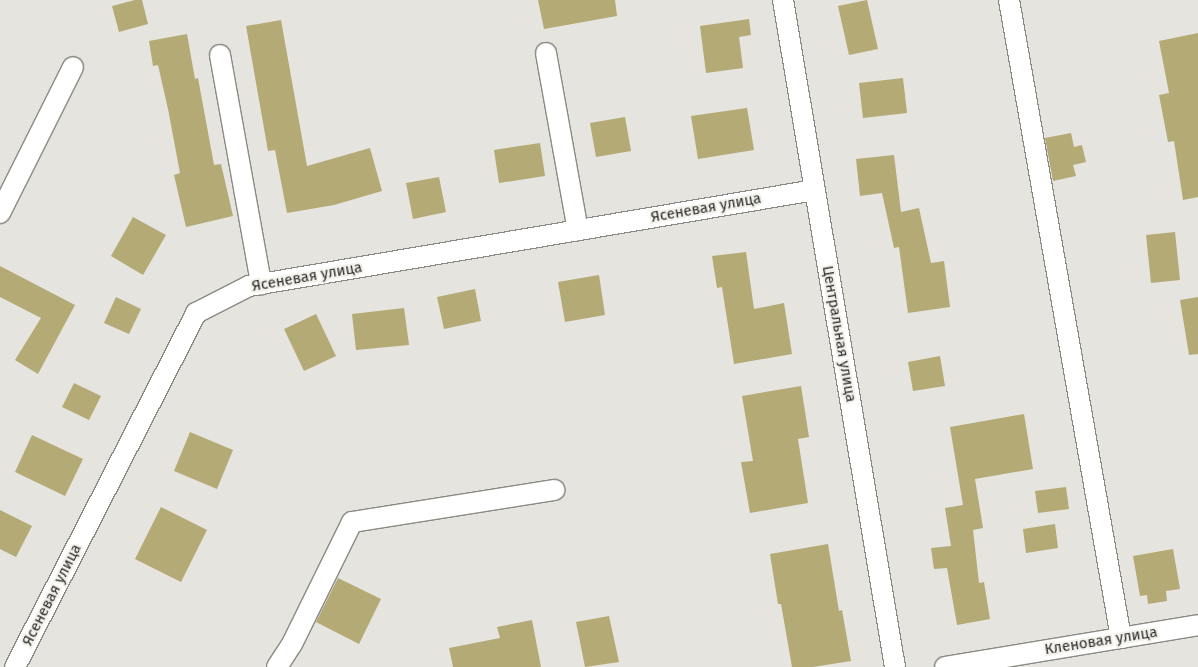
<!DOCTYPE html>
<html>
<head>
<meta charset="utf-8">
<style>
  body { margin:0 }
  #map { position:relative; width:1198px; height:667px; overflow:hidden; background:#e5e4de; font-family:"Fira Sans",sans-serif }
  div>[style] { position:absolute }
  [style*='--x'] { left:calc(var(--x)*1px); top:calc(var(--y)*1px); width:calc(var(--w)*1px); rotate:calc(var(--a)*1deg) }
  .building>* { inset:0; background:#b4aa76 }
  .roads { filter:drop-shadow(1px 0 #8a8984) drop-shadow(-1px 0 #8a8984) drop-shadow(0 1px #8a8984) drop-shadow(0 -1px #8a8984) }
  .minor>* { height:20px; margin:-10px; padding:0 10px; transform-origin:10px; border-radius:10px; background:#fff }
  span { translate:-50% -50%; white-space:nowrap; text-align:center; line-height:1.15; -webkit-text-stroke:4px #f2f1eb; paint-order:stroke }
  .street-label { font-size:15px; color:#2e2d2b }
</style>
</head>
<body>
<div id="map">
  <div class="building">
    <div style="clip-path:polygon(135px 0,142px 0,148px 24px,119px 32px,112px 6px)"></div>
    <div style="clip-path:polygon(538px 0,615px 0,617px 16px,544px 29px)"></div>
    <div style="clip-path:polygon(867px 0,878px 49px,849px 55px,838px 6px)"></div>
    <div style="clip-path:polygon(749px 19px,751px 35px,739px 37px,743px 68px,706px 73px,700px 26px)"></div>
    <div style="clip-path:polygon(281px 20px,307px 166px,370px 148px,382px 191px,334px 205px,287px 213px,275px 150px,268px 151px,246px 26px)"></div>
    <div style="clip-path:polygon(1198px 33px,1198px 197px,1183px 200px,1174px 141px,1168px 142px,1159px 95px,1169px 93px,1159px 41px)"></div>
    <div style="clip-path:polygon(187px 34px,195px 79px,198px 78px,214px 165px,221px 164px,233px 216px,186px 227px,174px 175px,180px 173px,168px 109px,158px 65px,153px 66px,149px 41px)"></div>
    <div style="clip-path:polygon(903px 78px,907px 113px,863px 118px,859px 83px)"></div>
    <div style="clip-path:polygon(747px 108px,754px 150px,698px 159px,691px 116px)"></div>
    <div style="clip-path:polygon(625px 117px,631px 151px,596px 157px,590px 123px)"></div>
    <div style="clip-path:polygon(1071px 133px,1074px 147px,1082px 145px,1086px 162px,1073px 165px,1076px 176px,1053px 181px,1045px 138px)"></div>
    <div style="clip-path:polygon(540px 143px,545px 176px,499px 183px,494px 150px)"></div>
    <div style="clip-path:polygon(894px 155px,901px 212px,919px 208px,931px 263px,944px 261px,950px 307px,908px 313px,899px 247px,894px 248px,882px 193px,860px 196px,856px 159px)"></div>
    <div style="clip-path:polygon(439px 177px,446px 212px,413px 219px,406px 183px)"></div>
    <div style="clip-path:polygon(133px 217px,166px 235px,143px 275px,111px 256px)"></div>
    <div style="clip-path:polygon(1175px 232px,1180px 280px,1151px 283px,1146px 235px)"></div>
    <div style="clip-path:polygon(746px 252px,754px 309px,784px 303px,792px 354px,734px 364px,722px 287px,717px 288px,712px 256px)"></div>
    <div style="clip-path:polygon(0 266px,75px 305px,38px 374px,15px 360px,41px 318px,0 297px)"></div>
    <div style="clip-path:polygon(599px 275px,605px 315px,565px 322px,558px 282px)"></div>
    <div style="clip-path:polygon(475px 289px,481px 321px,444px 329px,437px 297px)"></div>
    <div style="clip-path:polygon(116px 297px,141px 309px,129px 334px,104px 323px)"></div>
    <div style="clip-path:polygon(1198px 297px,1198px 354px,1189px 355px,1180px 300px)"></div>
    <div style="clip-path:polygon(404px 308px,409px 345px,356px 350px,352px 314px)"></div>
    <div style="clip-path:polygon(316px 314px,336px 356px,304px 371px,284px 329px)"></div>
    <div style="clip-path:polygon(940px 356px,945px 386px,913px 391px,908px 362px)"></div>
    <div style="clip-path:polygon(74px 383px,101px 396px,89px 420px,62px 407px)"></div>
    <div style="clip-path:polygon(801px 386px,809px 437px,798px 439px,808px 503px,750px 513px,741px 462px,753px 461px,742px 396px)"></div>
    <div style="clip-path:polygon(1024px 414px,1033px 469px,975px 479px,983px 528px,973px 530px,979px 583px,984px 582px,990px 619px,957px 625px,947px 568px,934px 569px,931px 548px,951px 546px,945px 508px,963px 505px,950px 427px)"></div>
    <div style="clip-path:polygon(190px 432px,233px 450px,217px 489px,174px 471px)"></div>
    <div style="clip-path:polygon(32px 435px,83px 459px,65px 496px,15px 472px)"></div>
    <div style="clip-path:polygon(1066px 487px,1069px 509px,1038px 513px,1035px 491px)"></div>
    <div style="clip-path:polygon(161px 507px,207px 530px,181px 582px,135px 559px)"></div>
    <div style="clip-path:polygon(0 510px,32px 526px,16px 557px,0 549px)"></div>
    <div style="clip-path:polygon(1055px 524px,1058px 548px,1026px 553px,1023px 529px)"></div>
    <div style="clip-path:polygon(828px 544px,839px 611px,842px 610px,851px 661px,813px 667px,792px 667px,781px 604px,778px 604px,770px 554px)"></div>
    <div style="clip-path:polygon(1173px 549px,1180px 589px,1166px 591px,1167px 601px,1148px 604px,1147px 595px,1140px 596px,1133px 556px)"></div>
    <div style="clip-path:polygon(338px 578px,381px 599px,359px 644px,316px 622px)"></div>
    <div style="clip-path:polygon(609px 616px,619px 662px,585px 667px,576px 622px)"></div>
    <div style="clip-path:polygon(532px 620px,541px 667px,453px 667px,449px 648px,500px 638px,497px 627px)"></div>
  </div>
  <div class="roads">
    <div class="minor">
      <div style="--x:783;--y:0;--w:676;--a:80.47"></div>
      <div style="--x:1009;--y:0;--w:648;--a:80.04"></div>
      <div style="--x:546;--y:53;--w:180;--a:79.8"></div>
      <div style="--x:220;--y:55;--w:233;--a:79.8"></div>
      <div style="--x:0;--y:213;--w:163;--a:-63.4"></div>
      <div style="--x:15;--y:667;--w:398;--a:-62.9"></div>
      <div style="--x:196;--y:313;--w:59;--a:-27"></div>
      <div style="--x:249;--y:286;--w:574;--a:-9.63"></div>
      <div style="--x:277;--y:667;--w:27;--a:-57"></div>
      <div style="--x:292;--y:644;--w:136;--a:-63.8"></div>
      <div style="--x:352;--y:522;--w:205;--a:-9"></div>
      <div style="--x:945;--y:667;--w:256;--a:-9.4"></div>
    </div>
  </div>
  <div class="street-label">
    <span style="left:706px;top:208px;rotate:-10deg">Ясеневая улица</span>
    <span style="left:307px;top:277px;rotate:-10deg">Ясеневая улица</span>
    <span style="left:839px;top:334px;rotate:80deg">Центральная улица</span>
    <span style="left:52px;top:595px;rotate:-63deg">Ясеневая улица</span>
    <span style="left:1101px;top:641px;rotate:-9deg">Кленовая улица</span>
  </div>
</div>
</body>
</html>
